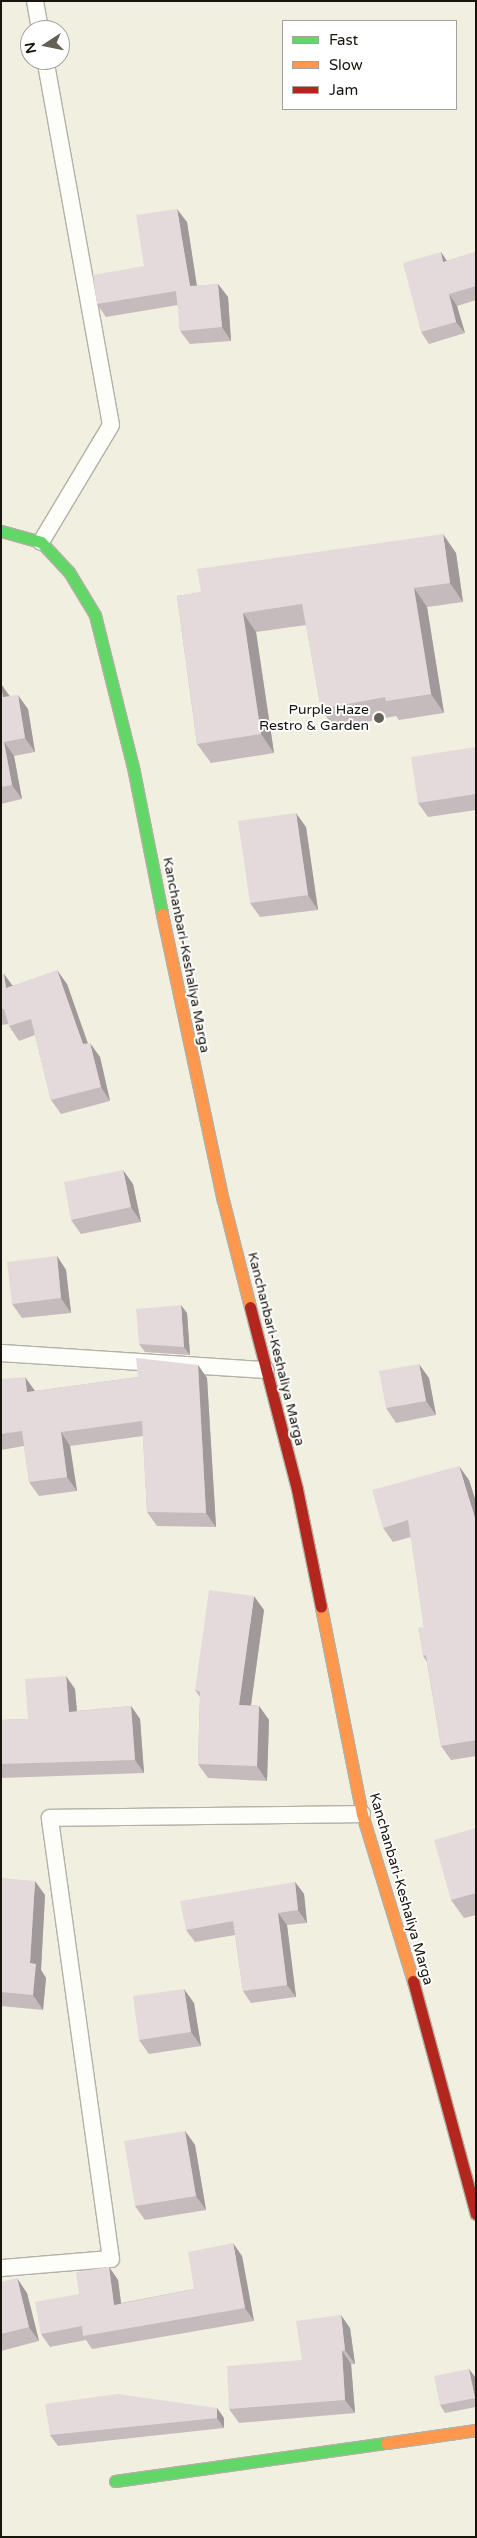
<!DOCTYPE html>
<html>
<head>
<meta charset="utf-8">
<style>
  body { margin:0 }
  #map { position:relative; width:477px; height:2538px; overflow:hidden; background:#f1efe0; font-family:"Varela Round",sans-serif }
  div>[style] { position:absolute }
  [style*='--x'] { left:calc(var(--x)*1px); top:calc(var(--y)*1px); width:calc(var(--w)*1px); rotate:calc(var(--a)*1deg) }
  .roads { filter:drop-shadow(1px 0 #b2b1a5) drop-shadow(-1px 0 #b2b1a5) drop-shadow(0 1px #b2b1a5) drop-shadow(0 -1px #b2b1a5) }
  .lane>* { height:16px; margin:-8px; padding:0 8px; transform-origin:8px; border-radius:8px; background:#fdfdfa }
  .fast>* { height:11px; margin:-5.5px; padding:0 5.5px; transform-origin:5.5px; border-radius:5.5px; background:#63d668 }
  .slow>* { height:11px; margin:-5.5px; padding:0 5.5px; transform-origin:5.5px; border-radius:5.5px; background:#ff974d }
  .jam>* { height:11px; margin:-5.5px; padding:0 5.5px; transform-origin:5.5px; border-radius:5.5px; background:#b3261e }
  .wall>* { inset:0; background:#c5bbbc }
  .shaded-wall>* { inset:0; background:#a09999 }
  .building>* { inset:0; background:#e5dadb }
  .dots>* { width:14px; height:14px; translate:-50% -50%; box-sizing:border-box; border:2px solid #fff; border-radius:50% }
  span { translate:-50% -50%; white-space:nowrap; text-align:center; line-height:1.15; -webkit-text-stroke:4px #fff; paint-order:stroke }
  .poi-label { font-size:14px; color:#17150c }
  .right { translate:-100% -50%; text-align:right }
  .street-label { font-size:14px; color:#17150c }
  .frame { position:absolute; inset:0; border:2px solid #17150c; pointer-events:none }
  .legend { position:absolute; left:282px; top:20px; width:175px; height:90px; box-sizing:border-box; background:#fff; border:1px solid #a2a19e; margin:0; padding:6px 9px; list-style:none; font-size:15px; color:#17150c }
  .legend li { display:flex; align-items:center; gap:10px; height:25px }
  .legend b { width:25px; border:1px solid #a2a19e }
  .north { position:absolute; left:20px; top:20px; width:50px; height:50px; box-sizing:border-box; background:#fff; border:1px solid #a2a19e; border-radius:50%; rotate:259deg; font-size:14px; font-weight:700; line-height:20px; text-align:center; color:#17150c }
  .north::after { content:''; display:block; margin:auto; width:18px; height:22px; background:#636156; clip-path:polygon(50% 0,100% 100%,50% 72%,0 100%) }
</style>
</head>
<body>
<div id="map">
  <div class="roads">
    <div class="lane">
      <div style="--x:35;--y:1;--w:29;--a:80"></div>
      <div style="--x:41;--y:542;--w:136;--a:-59.1"></div>
      <div style="--x:111;--y:425;--w:371;--a:-100.2"></div>
      <div style="--x:1;--y:1353;--w:265;--a:3.7"></div>
      <div style="--x:1;--y:2268;--w:110;--a:-4.7"></div>
      <div style="--x:111;--y:2259;--w:445;--a:-97.9"></div>
      <div style="--x:50;--y:1818;--w:312;--a:-0.7"></div>
    </div>
    <div class="fast">
      <div style="--x:1;--y:531;--w:41;--a:15.4"></div>
      <div style="--x:41;--y:542;--w:41;--a:47"></div>
      <div style="--x:69;--y:572;--w:50;--a:58.8"></div>
      <div style="--x:95;--y:615;--w:157;--a:76"></div>
      <div style="--x:133;--y:767;--w:150;--a:78.8"></div>
      <div style="--x:115;--y:2481;--w:274;--a:-8"></div>
    </div>
    <div class="slow">
      <div style="--x:162;--y:914;--w:292;--a:78"></div>
      <div style="--x:223;--y:1200;--w:110;--a:75.8"></div>
      <div style="--x:321;--y:1607;--w:211;--a:78.8"></div>
      <div style="--x:362;--y:1814;--w:175;--a:73"></div>
      <div style="--x:386;--y:2443;--w:91;--a:-8.2"></div>
    </div>
    <div class="jam">
      <div style="--x:250;--y:1307;--w:188;--a:75.5"></div>
      <div style="--x:297;--y:1489;--w:120;--a:78.5"></div>
      <div style="--x:413;--y:1981;--w:241;--a:74.9"></div>
    </div>
  </div>
  <div class="wall">
    <div style="clip-path:polygon(187px 222px,197px 286px,218px 284px,228px 297px,231px 341px,190px 344px,180px 331px,178px 305px,106px 317px,97px 304px,144px 266px)"></div>
    <div style="clip-path:polygon(441px 252px,446px 261px,476px 252px,476px 300px,457px 306px,465px 333px,429px 344px,421px 332px)"></div>
    <div style="clip-path:polygon(456px 553px,463px 602px,427px 607px,444px 713px,399px 720px,396px 716px,334px 728px,321px 709px,306px 625px,256px 632px,274px 753px,211px 763px,197px 744px,177px 596px)"></div>
    <div style="clip-path:polygon(1px 684px,10px 696px,28px 709px,35px 752px,14px 756px,22px 799px,1px 804px)"></div>
    <div style="clip-path:polygon(476px 747px,476px 810px,428px 817px,418px 803px)"></div>
    <div style="clip-path:polygon(306px 827px,318px 910px,260px 917px,250px 903px)"></div>
    <div style="clip-path:polygon(1px 974px,4px 974px,12px 985px,67px 984px,88px 1043px,100px 1057px,110px 1101px,61px 1114px,51px 1100px,35px 1035px,19px 1041px,9px 1026px,9px 1024px,1px 1025px)"></div>
    <div style="clip-path:polygon(133px 1184px,141px 1222px,81px 1234px,71px 1220px)"></div>
    <div style="clip-path:polygon(57px 1256px,66px 1270px,71px 1313px,22px 1318px,12px 1304px)"></div>
    <div style="clip-path:polygon(187px 1313px,190px 1355px,145px 1352px,139px 1344px)"></div>
    <div style="clip-path:polygon(198px 1365px,207px 1378px,216px 1527px,157px 1526px,147px 1512px,143px 1436px,70px 1446px,77px 1491px,39px 1496px,29px 1482px,24px 1446px,1px 1450px,1px 1379px,35px 1391px,138px 1377px)"></div>
    <div style="clip-path:polygon(429px 1378px,436px 1415px,396px 1423px,386px 1408px)"></div>
    <div style="clip-path:polygon(469px 1480px,476px 1502px,476px 1756px,451px 1760px,441px 1746px,427px 1662px,423px 1656px,424px 1627px,411px 1537px,393px 1542px,383px 1528px)"></div>
    <div style="clip-path:polygon(264px 1610px,251px 1705px,259px 1706px,269px 1720px,267px 1781px,208px 1778px,198px 1764px,200px 1697px,195px 1690px)"></div>
    <div style="clip-path:polygon(75px 1689px,77px 1711px,131px 1706px,140px 1719px,144px 1773px,1px 1778px,1px 1720px,28px 1719px)"></div>
    <div style="clip-path:polygon(476px 1828px,476px 1915px,464px 1918px,451px 1900px)"></div>
    <div style="clip-path:polygon(1px 1878px,45px 1895px,41px 1970px,46px 1978px,43px 2010px,1px 2006px)"></div>
    <div style="clip-path:polygon(295px 1882px,304px 1894px,307px 1923px,287px 1925px,296px 1997px,251px 2003px,243px 1991px,235px 1935px,195px 1942px,186px 1930px)"></div>
    <div style="clip-path:polygon(194px 2003px,201px 2046px,149px 2054px,139px 2040px)"></div>
    <div style="clip-path:polygon(185px 2131px,195px 2145px,206px 2210px,145px 2220px,135px 2206px)"></div>
    <div style="clip-path:polygon(242px 2256px,254px 2321px,92px 2349px,86px 2340px,50px 2347px,41px 2334px,79px 2294px,109px 2267px,118px 2280px,121px 2303px,194px 2289px)"></div>
    <div style="clip-path:polygon(1px 2282px,27px 2293px,39px 2341px,1px 2351px)"></div>
    <div style="clip-path:polygon(350px 2328px,355px 2364px,351px 2364px,355px 2413px,239px 2423px,229px 2409px,302px 2360px)"></div>
    <div style="clip-path:polygon(469px 2369px,475px 2377px,476px 2383px,476px 2407px,445px 2413px,440px 2405px)"></div>
    <div style="clip-path:polygon(117px 2394px,224px 2418px,224px 2428px,58px 2446px,50px 2435px)"></div>
  </div>
  <div class="shaded-wall">
    <div style="clip-path:polygon(177px 209px,187px 222px,199px 300px,190px 286px)"></div>
    <div style="clip-path:polygon(441px 252px,449px 264px,443px 262px)"></div>
    <div style="clip-path:polygon(218px 284px,228px 297px,231px 341px,222px 327px)"></div>
    <div style="clip-path:polygon(449px 294px,457px 306px,465px 333px,456px 322px)"></div>
    <div style="clip-path:polygon(443px 534px,456px 553px,463px 602px,450px 583px)"></div>
    <div style="clip-path:polygon(414px 588px,427px 607px,444px 713px,431px 694px)"></div>
    <div style="clip-path:polygon(243px 613px,256px 632px,274px 753px,261px 734px)"></div>
    <div style="clip-path:polygon(1px 684px,10px 697px,3px 697px)"></div>
    <div style="clip-path:polygon(18px 695px,28px 709px,35px 752px,25px 738px)"></div>
    <div style="clip-path:polygon(4px 742px,14px 756px,22px 799px,12px 785px)"></div>
    <div style="clip-path:polygon(296px 813px,306px 827px,318px 910px,308px 895px)"></div>
    <div style="clip-path:polygon(57px 970px,67px 984px,93px 1059px,83px 1044px)"></div>
    <div style="clip-path:polygon(4px 974px,14px 988px,6px 988px)"></div>
    <div style="clip-path:polygon(90px 1043px,100px 1057px,110px 1101px,101px 1087px)"></div>
    <div style="clip-path:polygon(123px 1170px,133px 1184px,141px 1222px,131px 1207px)"></div>
    <div style="clip-path:polygon(57px 1256px,66px 1270px,71px 1313px,61px 1298px)"></div>
    <div style="clip-path:polygon(181px 1305px,187px 1313px,190px 1355px,184px 1347px)"></div>
    <div style="clip-path:polygon(419px 1364px,429px 1378px,436px 1415px,426px 1401px)"></div>
    <div style="clip-path:polygon(198px 1365px,207px 1378px,216px 1527px,206px 1513px)"></div>
    <div style="clip-path:polygon(25px 1377px,35px 1391px,37px 1406px,27px 1392px)"></div>
    <div style="clip-path:polygon(61px 1432px,70px 1446px,77px 1491px,67px 1477px)"></div>
    <div style="clip-path:polygon(459px 1466px,469px 1480px,476px 1502px,476px 1521px)"></div>
    <div style="clip-path:polygon(254px 1596px,264px 1610px,249px 1719px,239px 1705px)"></div>
    <div style="clip-path:polygon(66px 1676px,75px 1689px,78px 1725px,69px 1712px)"></div>
    <div style="clip-path:polygon(131px 1706px,140px 1719px,144px 1773px,135px 1760px)"></div>
    <div style="clip-path:polygon(259px 1706px,269px 1720px,267px 1781px,257px 1766px)"></div>
    <div style="clip-path:polygon(35px 1881px,45px 1895px,41px 1970px,46px 1978px,43px 2010px,33px 1995px,30px 1963px)"></div>
    <div style="clip-path:polygon(295px 1882px,304px 1894px,307px 1923px,298px 1910px)"></div>
    <div style="clip-path:polygon(278px 1913px,287px 1925px,296px 1997px,287px 1985px)"></div>
    <div style="clip-path:polygon(184px 1989px,194px 2003px,201px 2046px,191px 2032px)"></div>
    <div style="clip-path:polygon(185px 2131px,195px 2145px,206px 2210px,196px 2196px)"></div>
    <div style="clip-path:polygon(233px 2243px,242px 2256px,254px 2321px,245px 2308px)"></div>
    <div style="clip-path:polygon(109px 2267px,118px 2280px,123px 2318px,114px 2305px)"></div>
    <div style="clip-path:polygon(17px 2278px,27px 2293px,39px 2341px,29px 2327px)"></div>
    <div style="clip-path:polygon(341px 2315px,350px 2328px,355px 2364px,345px 2350px)"></div>
    <div style="clip-path:polygon(342px 2351px,351px 2364px,355px 2413px,345px 2400px)"></div>
    <div style="clip-path:polygon(469px 2369px,475px 2377px,476px 2383px,476px 2399px,475px 2398px)"></div>
    <div style="clip-path:polygon(217px 2408px,224px 2418px,224px 2428px,217px 2418px)"></div>
  </div>
  <div class="building">
    <div style="clip-path:polygon(177px 209px,190px 286px,218px 284px,222px 327px,180px 331px,176px 291px,97px 304px,93px 275px,144px 266px,136px 215px)"></div>
    <div style="clip-path:polygon(441px 252px,443px 262px,476px 252px,476px 286px,449px 294px,456px 322px,421px 332px,403px 263px)"></div>
    <div style="clip-path:polygon(443px 534px,450px 583px,414px 588px,431px 694px,386px 701px,385px 697px,321px 709px,302px 604px,243px 613px,261px 734px,197px 744px,177px 596px,201px 592px,197px 569px)"></div>
    <div style="clip-path:polygon(1px 687px,3px 697px,18px 695px,25px 738px,4px 742px,12px 785px,1px 787px)"></div>
    <div style="clip-path:polygon(476px 747px,476px 794px,418px 803px,411px 757px)"></div>
    <div style="clip-path:polygon(296px 813px,308px 895px,250px 903px,238px 821px)"></div>
    <div style="clip-path:polygon(57px 970px,83px 1044px,90px 1043px,101px 1087px,51px 1100px,31px 1019px,9px 1026px,4px 1009px,1px 1009px,1px 974px,4px 974px,6px 988px)"></div>
    <div style="clip-path:polygon(123px 1170px,131px 1207px,71px 1220px,64px 1182px)"></div>
    <div style="clip-path:polygon(57px 1256px,61px 1298px,12px 1304px,7px 1262px)"></div>
    <div style="clip-path:polygon(181px 1305px,184px 1347px,139px 1344px,136px 1309px)"></div>
    <div style="clip-path:polygon(136px 1358px,198px 1365px,206px 1513px,147px 1512px,142px 1421px,61px 1432px,67px 1477px,29px 1482px,22px 1431px,1px 1434px,1px 1379px,25px 1377px,27px 1392px,138px 1377px)"></div>
    <div style="clip-path:polygon(419px 1364px,426px 1401px,386px 1408px,379px 1371px)"></div>
    <div style="clip-path:polygon(459px 1466px,476px 1521px,476px 1740px,441px 1746px,426px 1655px,423px 1656px,418px 1628px,424px 1627px,408px 1520px,383px 1528px,372px 1490px)"></div>
    <div style="clip-path:polygon(209px 1590px,254px 1596px,239px 1705px,259px 1706px,257px 1766px,198px 1764px,200px 1692px,195px 1690px)"></div>
    <div style="clip-path:polygon(66px 1676px,69px 1712px,131px 1706px,135px 1760px,1px 1764px,1px 1720px,28px 1719px,25px 1679px)"></div>
    <div style="clip-path:polygon(476px 1828px,476px 1893px,451px 1900px,434px 1840px)"></div>
    <div style="clip-path:polygon(1px 1878px,35px 1881px,30px 1963px,36px 1964px,33px 1995px,1px 1992px)"></div>
    <div style="clip-path:polygon(295px 1882px,298px 1910px,278px 1913px,287px 1985px,243px 1991px,233px 1921px,186px 1930px,180px 1901px)"></div>
    <div style="clip-path:polygon(184px 1989px,191px 2032px,139px 2040px,133px 1996px)"></div>
    <div style="clip-path:polygon(185px 2131px,196px 2196px,135px 2206px,124px 2141px)"></div>
    <div style="clip-path:polygon(233px 2243px,245px 2308px,83px 2336px,82px 2326px,41px 2334px,35px 2302px,79px 2294px,76px 2272px,109px 2267px,114px 2305px,194px 2289px,188px 2252px)"></div>
    <div style="clip-path:polygon(17px 2278px,29px 2327px,1px 2334px,1px 2282px)"></div>
    <div style="clip-path:polygon(341px 2315px,345px 2350px,342px 2351px,345px 2400px,229px 2409px,227px 2366px,302px 2360px,296px 2321px)"></div>
    <div style="clip-path:polygon(469px 2369px,475px 2398px,440px 2405px,434px 2376px)"></div>
    <div style="clip-path:polygon(117px 2394px,217px 2408px,217px 2418px,50px 2435px,45px 2404px)"></div>
  </div>
  <div class="dots">
    <div style="left:379px;top:718px;background:#636156"></div>
  </div>
  <div class="poi-label">
    <span class="right" style="left:369px;top:718px">Purple Haze<br>Restro &amp; Garden</span>
  </div>
  <div class="street-label">
    <span style="left:186px;top:955px;rotate:79deg">Kanchanbari-Keshaliya Marga</span>
    <span style="left:276px;top:1349px;rotate:76deg">Kanchanbari-Keshaliya Marga</span>
    <span style="left:401px;top:1889px;rotate:74deg">Kanchanbari-Keshaliya Marga</span>
  </div>
  <div class="frame"></div>
  <ul class="legend">
  <li><b style="height:6px;background:#63d668"></b>Fast</li>
  <li><b style="height:6px;background:#ff974d"></b>Slow</li>
  <li><b style="height:6px;background:#b3261e"></b>Jam</li>
  </ul>
  <div class="north">N</div>
</div>
</body>
</html>
